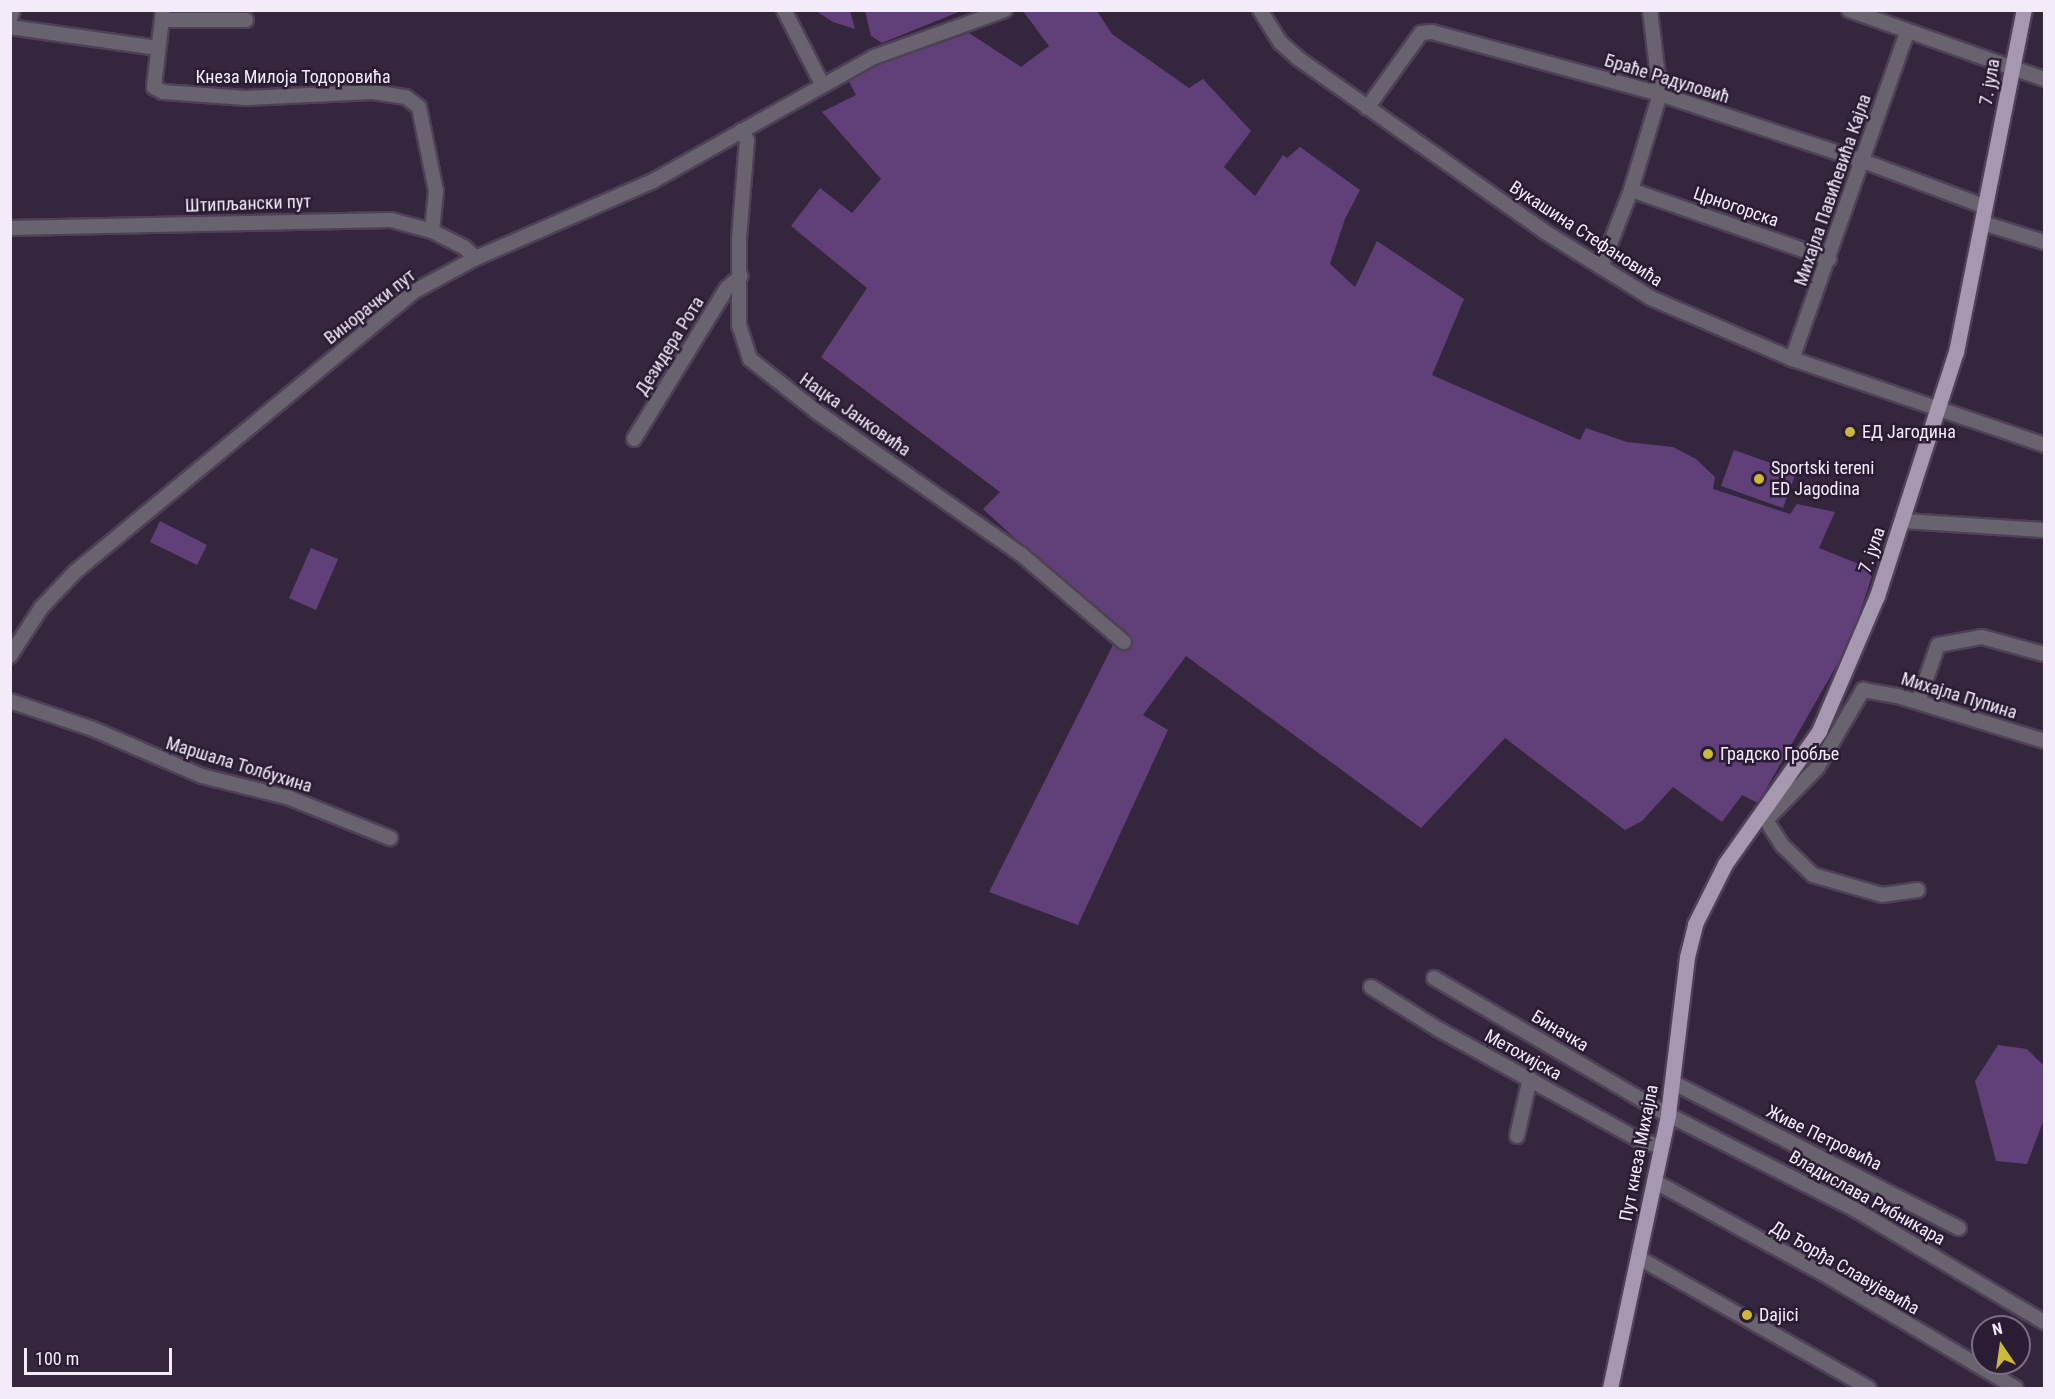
<!DOCTYPE html>
<html>
<head>
<meta charset="utf-8">
<style>
  body { margin:0 }
  #map { position:relative; width:2055px; height:1399px; overflow:hidden; background:#33263d; font-family:"Roboto Condensed",sans-serif }
  div>[style] { position:absolute }
  [style*='--x'] { left:calc(var(--x)*1px); top:calc(var(--y)*1px); width:calc(var(--w)*1px); rotate:calc(var(--a)*1deg) }
  .green>* { inset:0; background:#614079 }
  .roads { filter:drop-shadow(2px 0 #4e4157) drop-shadow(-2px 0 #4e4157) drop-shadow(0 2px #4e4157) drop-shadow(0 -2px #4e4157) }
  .minor>* { height:14px; margin:-7px; padding:0 7px; transform-origin:7px; border-radius:7px; background:#69636f }
  .major>* { height:15px; margin:-7.5px; padding:0 7.5px; transform-origin:7.5px; border-radius:7.5px; background:#a698b1 }
  .dots>* { width:16px; height:16px; translate:-50% -50%; box-sizing:border-box; border:3px solid #291c33; border-radius:50% }
  span { translate:-50% -50%; white-space:nowrap; text-align:center; line-height:1.15; -webkit-text-stroke:5px #291c33; paint-order:stroke }
  .street-label { font-size:18px; color:#f3eafa }
  .poi-label { font-size:18px; color:#f3eafa }
  .left { translate:0 -50%; text-align:left }
  .frame { position:absolute; inset:0; border:12px solid #f3eafa; pointer-events:none }
  .north { position:absolute; left:1971px; top:1315px; width:60px; height:60px; box-sizing:border-box; background:#291c33; border:2px solid #7a6e83; border-radius:50%; rotate:347deg; font-size:16px; font-weight:700; line-height:24px; text-align:center; color:#f3eafa }
  .north::after { content:''; display:block; margin:auto; width:21px; height:27px; background:#cdb938; clip-path:polygon(50% 0,100% 100%,50% 72%,0 100%) }
  .scale { position:absolute; left:24px; top:1348px; width:148px; height:27px; box-sizing:border-box; border:3px solid #f3eafa; border-top:0; padding-left:8px; font-size:18px; line-height:21px; white-space:nowrap; color:#f3eafa; -webkit-text-stroke:4px #291c33; paint-order:stroke }
</style>
</head>
<body>
<div id="map">
  <div class="green">
    <div style="clip-path:polygon(816px 11px,850px 11px,855px 29px,833px 22px)"></div>
    <div style="clip-path:polygon(865px 11px,865px 10px,961px 11px,882px 43px,871px 36px)"></div>
    <div style="clip-path:polygon(1023px 11px,1097px 11px,1112px 34px,1189px 88px,1203px 79px,1251px 131px,1224px 167px,1255px 196px,1283px 155px,1287px 158px,1300px 147px,1360px 190px,1345px 219px,1330px 264px,1355px 287px,1377px 241px,1464px 299px,1432px 375px,1580px 440px,1586px 428px,1627px 442px,1673px 447px,1696px 459px,1715px 477px,1713px 489px,1790px 514px,1797px 504px,1835px 512px,1819px 548px,1874px 570px,1850px 642px,1758px 803px,1742px 795px,1722px 822px,1673px 787px,1642px 821px,1625px 830px,1505px 738px,1421px 828px,1186px 656px,1143px 715px,1168px 730px,1078px 925px,989px 892px,1119px 633px,983px 509px,1000px 492px,821px 357px,867px 288px,791px 226px,820px 188px,852px 213px,881px 179px,822px 112px,856px 95px,848px 80px,878px 65px,969px 33px,1021px 67px,1049px 46px)"></div>
    <div style="clip-path:polygon(1734px 450px,1796px 472px,1783px 508px,1721px 486px)"></div>
    <div style="clip-path:polygon(160px 521px,207px 545px,197px 565px,150px 542px)"></div>
    <div style="clip-path:polygon(311px 548px,338px 559px,316px 610px,289px 598px)"></div>
    <div style="clip-path:polygon(1998px 1045px,2027px 1049px,2044px 1066px,2044px 1119px,2027px 1164px,1996px 1161px,1975px 1081px)"></div>
  </div>
  <div class="roads">
    <div class="minor">
      <div style="--x:163;--y:10;--w:78;--a:96.7"></div>
      <div style="--x:154;--y:87;--w:10;--a:29"></div>
      <div style="--x:163;--y:92;--w:83;--a:4.1"></div>
      <div style="--x:246;--y:98;--w:127;--a:-2.7"></div>
      <div style="--x:373;--y:92;--w:33;--a:9"></div>
      <div style="--x:406;--y:97;--w:16;--a:38"></div>
      <div style="--x:419;--y:107;--w:86;--a:78.6"></div>
      <div style="--x:436;--y:191;--w:40;--a:95.7"></div>
      <div style="--x:784;--y:10;--w:85;--a:62.8"></div>
      <div style="--x:1260;--y:10;--w:39;--a:58"></div>
      <div style="--x:1281;--y:43;--w:24;--a:42"></div>
      <div style="--x:1299;--y:59;--w:301;--a:35.1"></div>
      <div style="--x:1545;--y:232;--w:125;--a:31.9"></div>
      <div style="--x:1651;--y:298;--w:154;--a:23.4"></div>
      <div style="--x:1792;--y:359;--w:266;--a:18.8"></div>
      <div style="--x:1849;--y:10;--w:207;--a:19.5"></div>
      <div style="--x:10;--y:19;--w:9;--a:-72"></div>
      <div style="--x:162;--y:20;--w:84;--a:0"></div>
      <div style="--x:10;--y:27;--w:149;--a:8.1"></div>
      <div style="--x:1367;--y:108;--w:92;--a:-54.2"></div>
      <div style="--x:1421;--y:33;--w:11;--a:-5"></div>
      <div style="--x:1432;--y:32;--w:236;--a:15.2"></div>
      <div style="--x:1660;--y:94;--w:214;--a:18.3"></div>
      <div style="--x:1863;--y:161;--w:131;--a:20.5"></div>
      <div style="--x:741;--y:131;--w:11;--a:56"></div>
      <div style="--x:747;--y:140;--w:99;--a:94.6"></div>
      <div style="--x:739;--y:239;--w:86;--a:90"></div>
      <div style="--x:739;--y:325;--w:36;--a:72"></div>
      <div style="--x:750;--y:359;--w:85;--a:38.3"></div>
      <div style="--x:817;--y:412;--w:250;--a:34.9"></div>
      <div style="--x:1022;--y:555;--w:134;--a:40.5"></div>
      <div style="--x:1631;--y:190;--w:210;--a:19.2"></div>
      <div style="--x:1983;--y:223;--w:64;--a:17.3"></div>
      <div style="--x:10;--y:228;--w:381;--a:-1.2"></div>
      <div style="--x:391;--y:220;--w:42;--a:15"></div>
      <div style="--x:432;--y:231;--w:36;--a:27"></div>
      <div style="--x:464;--y:247;--w:16;--a:43"></div>
      <div style="--x:1601;--y:267;--w:83;--a:-68.7"></div>
      <div style="--x:1631;--y:190;--w:100;--a:-73.2"></div>
      <div style="--x:1660;--y:94;--w:85;--a:-96.8"></div>
      <div style="--x:1792;--y:359;--w:347;--a:-70.6"></div>
      <div style="--x:634;--y:439;--w:177;--a:-58.4"></div>
      <div style="--x:727;--y:288;--w:18;--a:-41"></div>
      <div style="--x:1903;--y:521;--w:141;--a:3.7"></div>
      <div style="--x:10;--y:656;--w:57;--a:-57.1"></div>
      <div style="--x:41;--y:608;--w:50;--a:-46.6"></div>
      <div style="--x:75;--y:572;--w:439;--a:-39.6"></div>
      <div style="--x:413;--y:292;--w:72;--a:-28.4"></div>
      <div style="--x:476;--y:258;--w:193;--a:-23.5"></div>
      <div style="--x:653;--y:181;--w:253;--a:-29.3"></div>
      <div style="--x:874;--y:57;--w:139;--a:-19.7"></div>
      <div style="--x:10;--y:701;--w:88;--a:18.6"></div>
      <div style="--x:93;--y:729;--w:119;--a:23.3"></div>
      <div style="--x:202;--y:776;--w:91;--a:14"></div>
      <div style="--x:290;--y:798;--w:108;--a:21.8"></div>
      <div style="--x:1918;--y:702;--w:60;--a:-70.7"></div>
      <div style="--x:1938;--y:645;--w:45;--a:-10.3"></div>
      <div style="--x:1982;--y:637;--w:64;--a:15.3"></div>
      <div style="--x:1762;--y:814;--w:38;--a:57"></div>
      <div style="--x:1783;--y:846;--w:42;--a:44"></div>
      <div style="--x:1813;--y:875;--w:72;--a:16.2"></div>
      <div style="--x:1882;--y:895;--w:36;--a:-8"></div>
      <div style="--x:1767;--y:819;--w:71;--a:-45.6"></div>
      <div style="--x:1817;--y:768;--w:91;--a:-59.5"></div>
      <div style="--x:1863;--y:690;--w:36;--a:10"></div>
      <div style="--x:1898;--y:696;--w:153;--a:17.1"></div>
      <div style="--x:1434;--y:978;--w:259;--a:30.4"></div>
      <div style="--x:1657;--y:1109;--w:223;--a:26.9"></div>
      <div style="--x:1856;--y:1210;--w:219;--a:30.8"></div>
      <div style="--x:1371;--y:987;--w:79;--a:32.1"></div>
      <div style="--x:1438;--y:1029;--w:227;--a:28.9"></div>
      <div style="--x:1637;--y:1139;--w:25;--a:18"></div>
      <div style="--x:1672;--y:1082;--w:322;--a:27"></div>
      <div style="--x:1517;--y:1136;--w:59;--a:-77.4"></div>
      <div style="--x:1654;--y:1181;--w:200;--a:28.7"></div>
      <div style="--x:1829;--y:1277;--w:217;--a:30.7"></div>
      <div style="--x:1639;--y:1258;--w:264;--a:29.5"></div>
    </div>
    <div class="major">
      <div style="--x:1610;--y:1388;--w:280;--a:-78"></div>
      <div style="--x:1668;--y:1114;--w:158;--a:-83.1"></div>
      <div style="--x:1687;--y:957;--w:34;--a:-76"></div>
      <div style="--x:1695;--y:924;--w:67;--a:-63.4"></div>
      <div style="--x:1725;--y:864;--w:163;--a:-54.7"></div>
      <div style="--x:1819;--y:731;--w:147;--a:-66.8"></div>
      <div style="--x:1877;--y:596;--w:256;--a:-72.1"></div>
      <div style="--x:1956;--y:352;--w:349;--a:-78.8"></div>
    </div>
  </div>
  <div class="dots">
    <div style="left:1850px;top:432px;background:#cdb938"></div>
    <div style="left:1759px;top:479px;background:#cdb938"></div>
    <div style="left:1708px;top:754px;background:#cdb938"></div>
    <div style="left:1747px;top:1315px;background:#cdb938"></div>
  </div>
  <div class="street-label">
    <span style="left:293px;top:77px">Кнеза Милоја Тодоровића</span>
    <span style="left:1667px;top:79px;rotate:17deg">Браће Радуловић</span>
    <span style="left:1990px;top:82px;rotate:-80deg">7. јула</span>
    <span style="left:1833px;top:190px;rotate:-71deg">Михајла Павићевића Кајла</span>
    <span style="left:248px;top:204px;rotate:-2deg">Штипљански пут</span>
    <span style="left:1736px;top:207px;rotate:19deg">Црногорска</span>
    <span style="left:1586px;top:234px;rotate:33deg">Вукашина Стефановића</span>
    <span style="left:370px;top:307px;rotate:-38deg">Винорачки пут</span>
    <span style="left:670px;top:346px;rotate:-58deg">Дезидера Рота</span>
    <span style="left:855px;top:415px;rotate:35deg">Нацка Јанковића</span>
    <span style="left:1872px;top:550px;rotate:-71deg">7. јула</span>
    <span style="left:1959px;top:696px;rotate:17deg">Михајла Пупина</span>
    <span style="left:239px;top:765px;rotate:17deg">Маршала Толбухина</span>
    <span style="left:1560px;top:1031px;rotate:31deg">Биначка</span>
    <span style="left:1523px;top:1055px;rotate:29deg">Метохијска</span>
    <span style="left:1824px;top:1138px;rotate:26deg">Живе Петровића</span>
    <span style="left:1639px;top:1153px;rotate:-79deg">Пут кнеза Михајла</span>
    <span style="left:1867px;top:1198px;rotate:29deg">Владислава Рибникара</span>
    <span style="left:1845px;top:1268px;rotate:30deg">Др Ђорђа Славујевића</span>
  </div>
  <div class="poi-label">
    <span class="left" style="left:1862px;top:432px">ЕД Јагодина</span>
    <span class="left" style="left:1771px;top:479px">Sportski tereni<br>ED Jagodina</span>
    <span class="left" style="left:1720px;top:754px">Градско Гробље</span>
    <span class="left" style="left:1759px;top:1315px">Dajici</span>
  </div>
  <div class="frame"></div>
  <div class="north">N</div>
  <div class="scale">100 m</div>
</div>
</body>
</html>
